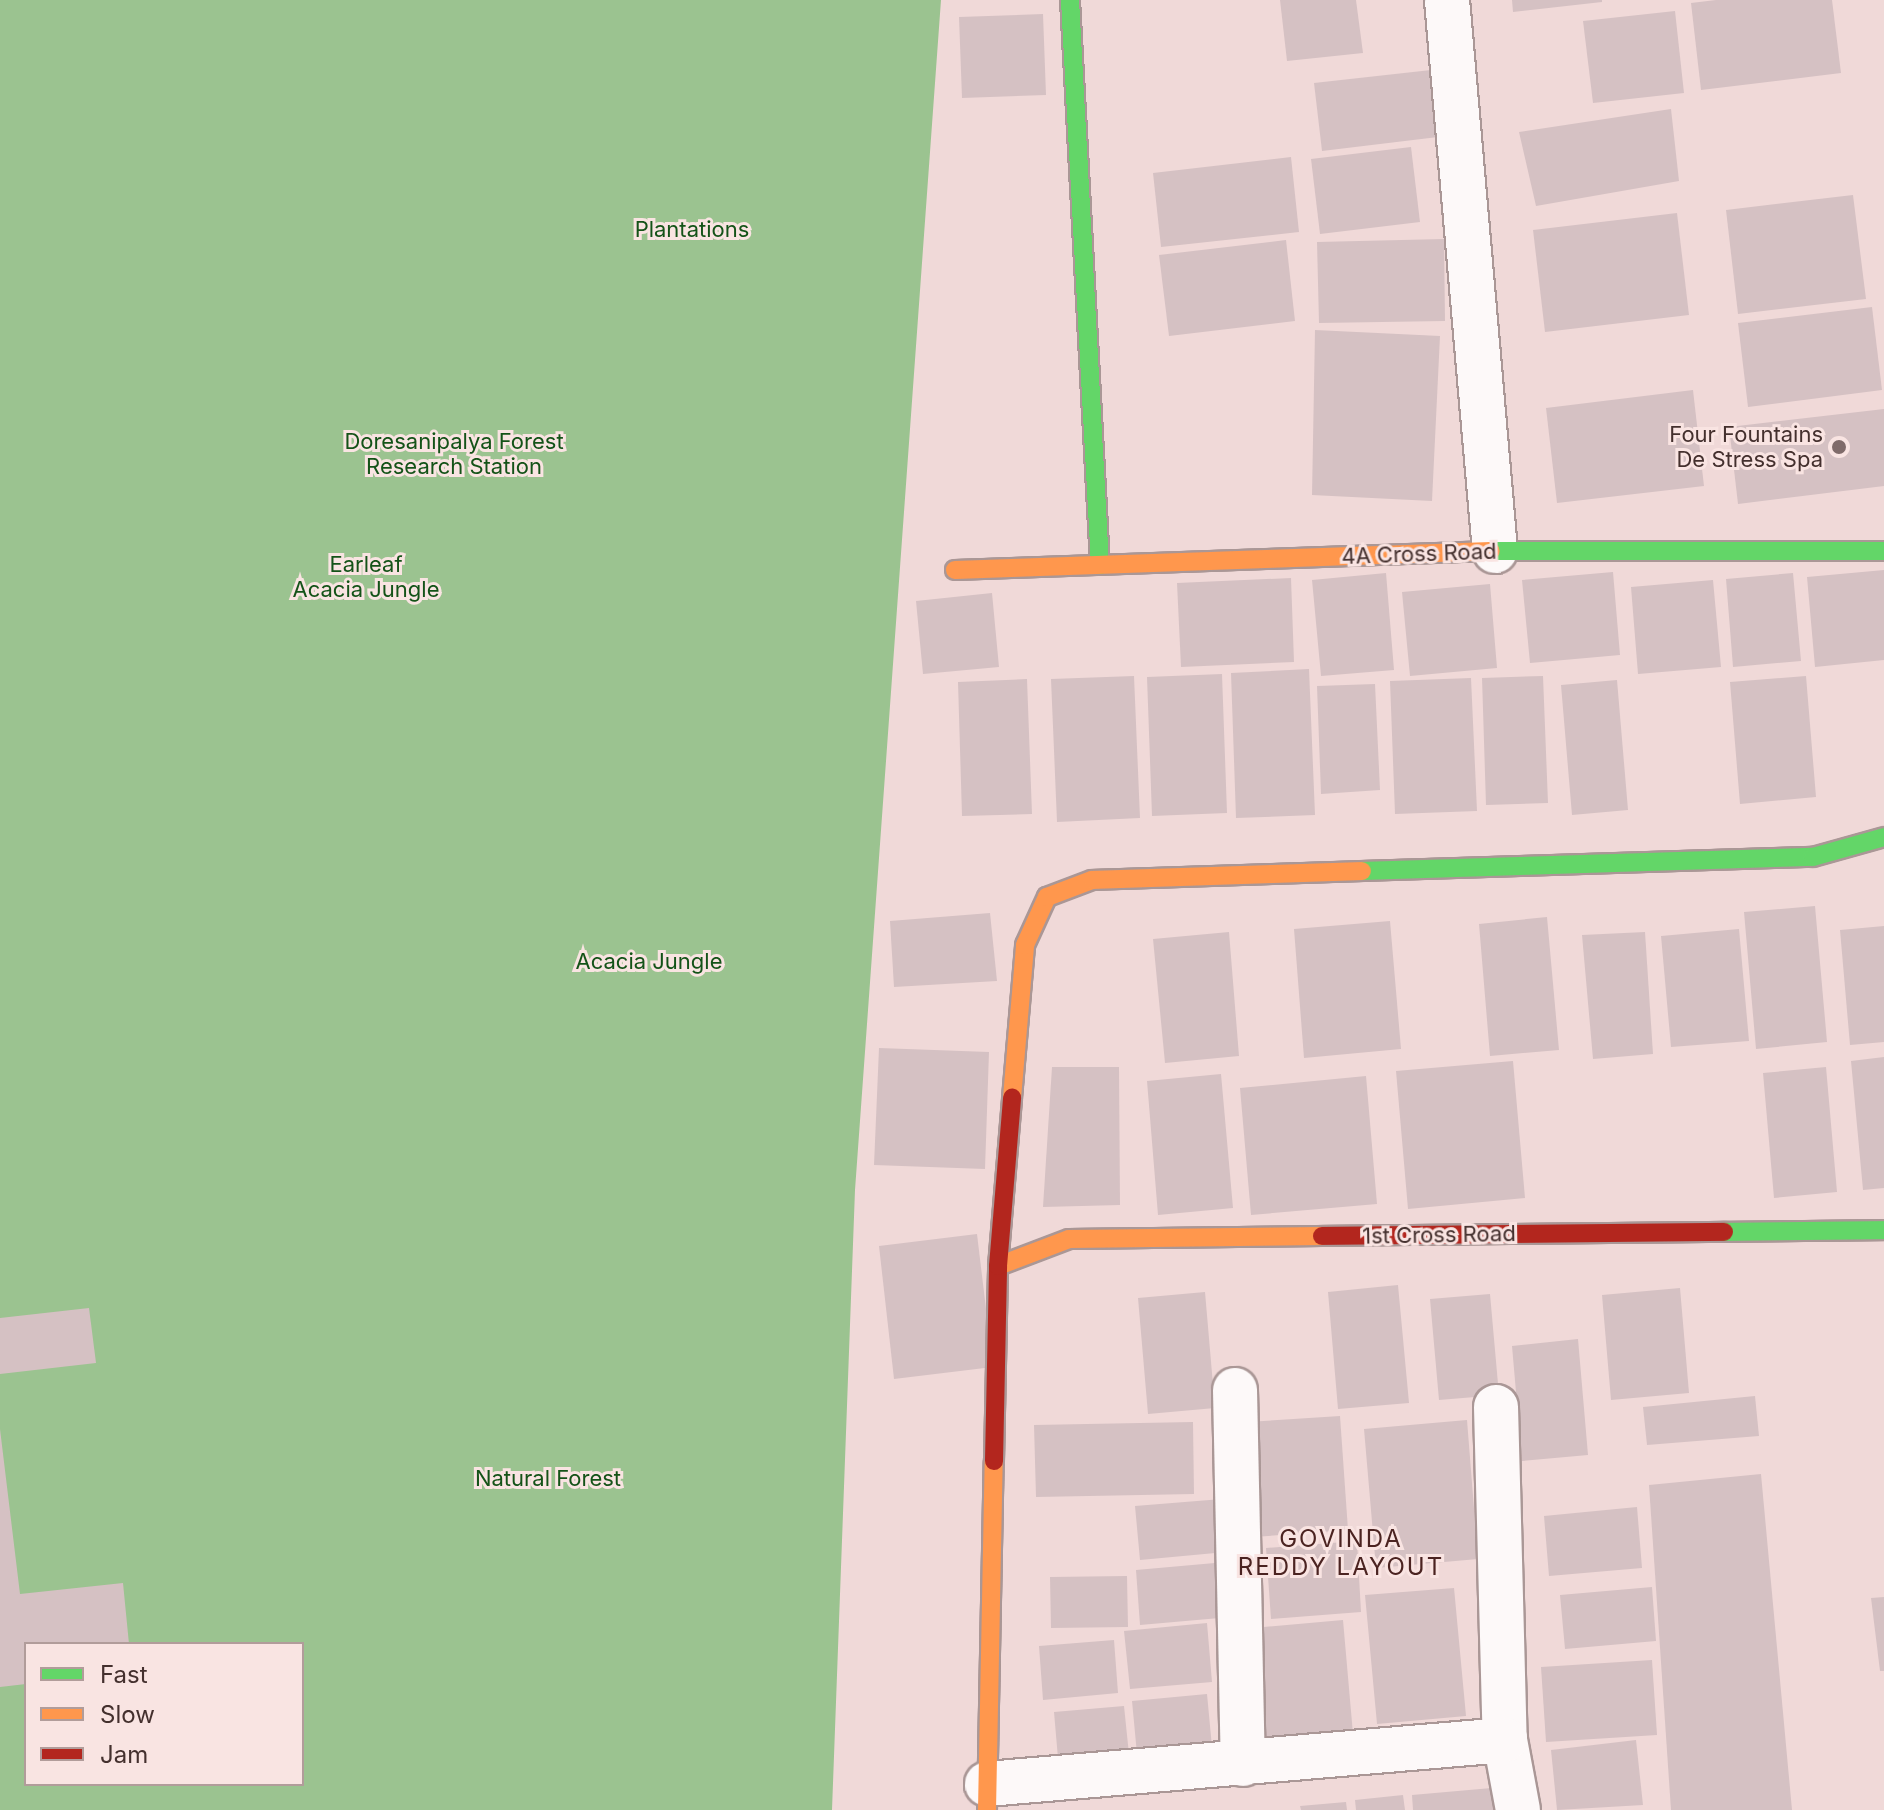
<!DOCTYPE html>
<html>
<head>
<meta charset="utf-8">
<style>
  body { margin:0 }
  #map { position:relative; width:1884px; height:1810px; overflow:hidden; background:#f0d9d8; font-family:Inter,sans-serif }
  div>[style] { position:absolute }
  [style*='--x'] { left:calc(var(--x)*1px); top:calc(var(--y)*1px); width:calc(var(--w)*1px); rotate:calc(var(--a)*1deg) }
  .forest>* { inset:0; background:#9bc390 }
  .building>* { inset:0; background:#d5c1c3 }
  .roads { filter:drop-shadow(2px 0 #aa9796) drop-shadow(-2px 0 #aa9796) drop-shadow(0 2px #aa9796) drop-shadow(0 -2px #aa9796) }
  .street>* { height:44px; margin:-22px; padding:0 22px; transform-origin:22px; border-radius:22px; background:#fdf9f9 }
  .fast>* { height:18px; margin:-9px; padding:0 9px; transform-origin:9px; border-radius:9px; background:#63d668 }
  .slow>* { height:18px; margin:-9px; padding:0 9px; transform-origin:9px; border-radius:9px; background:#ff974d }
  .jam>* { height:18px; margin:-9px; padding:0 9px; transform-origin:9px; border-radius:9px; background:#b3261e }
  .dots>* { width:22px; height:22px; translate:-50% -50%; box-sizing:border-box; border:4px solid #f9e4e2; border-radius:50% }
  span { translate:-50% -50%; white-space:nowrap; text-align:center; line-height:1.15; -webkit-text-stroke:6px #f9e4e2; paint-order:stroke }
  .park-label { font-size:22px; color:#145318 }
  .poi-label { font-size:22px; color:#44302e }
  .right { translate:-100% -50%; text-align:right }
  .street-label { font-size:22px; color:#44302e }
  .neighbourhood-label { font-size:24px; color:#4b2321; letter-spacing:2px }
  .legend { position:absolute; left:24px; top:1642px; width:280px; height:144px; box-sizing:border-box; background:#f9e4e2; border:2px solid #b19c9a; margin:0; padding:10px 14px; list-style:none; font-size:24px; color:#44302e }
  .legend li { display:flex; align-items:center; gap:16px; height:40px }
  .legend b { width:40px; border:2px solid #b19c9a }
</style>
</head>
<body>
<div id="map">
  <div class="forest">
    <div style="clip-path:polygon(evenodd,0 0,941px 0,855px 1190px,832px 1810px,0 1810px,0 0,26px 1644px,302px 1644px,302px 1784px,26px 1784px,26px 1644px)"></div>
  </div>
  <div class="building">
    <div style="clip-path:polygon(1280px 0,1356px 0,1363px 53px,1287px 61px)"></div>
    <div style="clip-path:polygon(1512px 0,1602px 0,1602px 2px,1513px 12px)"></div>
    <div style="clip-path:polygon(1716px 0,1832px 0,1841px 73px,1701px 90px,1691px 3px)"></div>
    <div style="clip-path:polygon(1675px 11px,1684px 93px,1593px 103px,1583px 21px)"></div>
    <div style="clip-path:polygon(1043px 14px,1046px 95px,962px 98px,959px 17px)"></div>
    <div style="clip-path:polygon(1431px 70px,1438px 137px,1322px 151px,1314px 83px)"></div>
    <div style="clip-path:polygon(1671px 109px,1679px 181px,1536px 206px,1519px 132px)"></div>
    <div style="clip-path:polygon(1411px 147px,1420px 222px,1320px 234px,1311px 159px)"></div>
    <div style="clip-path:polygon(1291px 157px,1299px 232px,1161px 247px,1153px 173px)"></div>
    <div style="clip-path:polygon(1853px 195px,1866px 299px,1738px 314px,1726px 210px)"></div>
    <div style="clip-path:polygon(1677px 213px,1689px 315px,1545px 332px,1533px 230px)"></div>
    <div style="clip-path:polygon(1444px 239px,1445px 321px,1319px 323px,1317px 242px)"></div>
    <div style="clip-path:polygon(1286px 240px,1295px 321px,1169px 336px,1159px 255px)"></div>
    <div style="clip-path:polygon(1872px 307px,1882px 390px,1748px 407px,1738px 323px)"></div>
    <div style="clip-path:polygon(1315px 330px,1440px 336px,1432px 501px,1312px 495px)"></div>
    <div style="clip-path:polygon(1693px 390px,1704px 486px,1557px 503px,1546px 408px)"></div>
    <div style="clip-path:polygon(1884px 409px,1884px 486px,1738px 504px,1729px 427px)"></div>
    <div style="clip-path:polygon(1884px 570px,1884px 660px,1815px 667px,1807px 577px)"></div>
    <div style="clip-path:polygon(1613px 572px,1620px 655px,1530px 663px,1522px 580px)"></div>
    <div style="clip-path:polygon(1386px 573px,1394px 670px,1321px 676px,1312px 580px)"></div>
    <div style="clip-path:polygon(1793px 573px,1801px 661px,1733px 667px,1726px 579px)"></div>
    <div style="clip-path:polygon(1291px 578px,1294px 662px,1181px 667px,1177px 583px)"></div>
    <div style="clip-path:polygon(1713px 580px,1721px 667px,1638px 674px,1631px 587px)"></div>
    <div style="clip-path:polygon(1490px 584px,1497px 668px,1410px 676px,1402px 592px)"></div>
    <div style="clip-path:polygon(992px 593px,999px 667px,923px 674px,916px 601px)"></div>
    <div style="clip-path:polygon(1309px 669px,1315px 815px,1236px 818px,1231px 673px)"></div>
    <div style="clip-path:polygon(1222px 674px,1227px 813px,1152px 816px,1147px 677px)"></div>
    <div style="clip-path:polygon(1134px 676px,1140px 818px,1057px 822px,1051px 679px)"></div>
    <div style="clip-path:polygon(1543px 676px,1548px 803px,1486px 805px,1482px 678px)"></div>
    <div style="clip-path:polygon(1806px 676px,1816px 797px,1740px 804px,1730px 682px)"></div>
    <div style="clip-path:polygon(1471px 678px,1477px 811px,1395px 814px,1390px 681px)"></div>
    <div style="clip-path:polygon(1027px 679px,1032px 814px,962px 816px,958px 682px)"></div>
    <div style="clip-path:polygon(1617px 680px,1628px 810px,1572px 815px,1561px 685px)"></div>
    <div style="clip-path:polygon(1375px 684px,1380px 790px,1321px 794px,1317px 686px)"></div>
    <div style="clip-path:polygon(1815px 906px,1827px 1042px,1756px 1049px,1744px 912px)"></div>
    <div style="clip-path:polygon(990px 913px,997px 981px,894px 987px,890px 921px)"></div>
    <div style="clip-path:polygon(1547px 917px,1559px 1050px,1490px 1056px,1479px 924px)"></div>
    <div style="clip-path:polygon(1390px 921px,1401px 1049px,1304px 1058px,1294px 929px)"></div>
    <div style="clip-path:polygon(1884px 926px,1884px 1042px,1850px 1045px,1840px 930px)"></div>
    <div style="clip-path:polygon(1739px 929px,1749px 1041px,1671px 1047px,1661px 936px)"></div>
    <div style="clip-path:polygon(1229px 932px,1239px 1056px,1165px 1063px,1153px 939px)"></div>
    <div style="clip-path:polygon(1645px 932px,1653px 1054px,1593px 1059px,1582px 935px)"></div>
    <div style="clip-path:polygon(879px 1048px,989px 1052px,985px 1169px,874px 1165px)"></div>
    <div style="clip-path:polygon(1884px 1057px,1884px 1188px,1863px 1190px,1851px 1061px)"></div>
    <div style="clip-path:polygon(1513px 1061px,1525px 1198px,1408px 1209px,1396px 1071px)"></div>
    <div style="clip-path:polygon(1052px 1067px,1119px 1067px,1120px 1205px,1043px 1207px)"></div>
    <div style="clip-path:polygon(1826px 1067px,1837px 1192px,1774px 1198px,1763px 1073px)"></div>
    <div style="clip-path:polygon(1221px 1074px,1233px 1208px,1158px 1215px,1147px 1081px)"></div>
    <div style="clip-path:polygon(1366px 1076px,1377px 1204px,1251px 1215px,1240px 1088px)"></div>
    <div style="clip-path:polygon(977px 1234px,993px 1367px,894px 1379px,879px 1246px)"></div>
    <div style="clip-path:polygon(1398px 1285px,1409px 1403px,1338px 1409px,1328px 1292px)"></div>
    <div style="clip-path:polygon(1680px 1288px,1689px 1393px,1611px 1400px,1602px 1295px)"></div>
    <div style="clip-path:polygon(1205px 1292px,1215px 1408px,1148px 1414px,1138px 1298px)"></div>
    <div style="clip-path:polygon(1490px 1294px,1499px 1395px,1439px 1400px,1430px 1299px)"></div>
    <div style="clip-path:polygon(89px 1308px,96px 1363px,0 1374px,0 1318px)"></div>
    <div style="clip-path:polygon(1578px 1339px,1588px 1455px,1522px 1461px,1512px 1346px)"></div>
    <div style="clip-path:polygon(1755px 1396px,1759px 1436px,1647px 1445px,1643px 1407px)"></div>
    <div style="clip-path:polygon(1340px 1416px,1348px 1530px,1254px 1537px,1247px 1422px)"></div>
    <div style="clip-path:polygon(1467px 1420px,1478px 1559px,1376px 1568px,1364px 1429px)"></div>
    <div style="clip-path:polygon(1193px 1422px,1194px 1494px,1036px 1497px,1034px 1425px)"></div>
    <div style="clip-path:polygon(0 1429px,20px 1594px,123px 1583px,129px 1644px,26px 1644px,26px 1684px,0 1687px)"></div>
    <div style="clip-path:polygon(1761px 1474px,1792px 1810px,1671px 1810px,1649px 1485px)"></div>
    <div style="clip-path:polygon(1222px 1499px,1226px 1552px,1140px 1560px,1135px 1506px)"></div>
    <div style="clip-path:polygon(1637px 1507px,1642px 1568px,1549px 1576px,1544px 1516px)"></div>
    <div style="clip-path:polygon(1357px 1541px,1361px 1612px,1271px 1619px,1266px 1548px)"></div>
    <div style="clip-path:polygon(1226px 1562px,1231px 1617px,1140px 1625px,1136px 1570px)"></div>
    <div style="clip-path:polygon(1127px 1576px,1128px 1627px,1051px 1628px,1050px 1577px)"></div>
    <div style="clip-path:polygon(1652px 1587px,1656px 1641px,1565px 1649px,1560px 1595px)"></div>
    <div style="clip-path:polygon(1454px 1588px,1466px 1716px,1377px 1724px,1365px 1595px)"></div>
    <div style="clip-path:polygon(1884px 1597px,1884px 1671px,1880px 1671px,1871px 1598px)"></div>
    <div style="clip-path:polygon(1343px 1620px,1353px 1734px,1262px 1742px,1252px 1628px)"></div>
    <div style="clip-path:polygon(1207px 1623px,1212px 1682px,1130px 1689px,1124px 1631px)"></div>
    <div style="clip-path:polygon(1114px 1640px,1118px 1693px,1043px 1700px,1039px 1646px)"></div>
    <div style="clip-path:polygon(1652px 1660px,1657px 1735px,1546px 1742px,1541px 1667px)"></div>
    <div style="clip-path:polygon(1207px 1694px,1212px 1747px,1137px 1754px,1132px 1701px)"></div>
    <div style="clip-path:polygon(1124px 1706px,1130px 1764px,1059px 1770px,1054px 1712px)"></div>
    <div style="clip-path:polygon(1636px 1740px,1643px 1805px,1557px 1810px,1551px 1750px)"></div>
    <div style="clip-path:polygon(1503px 1787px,1505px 1810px,1413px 1810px,1412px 1795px)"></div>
    <div style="clip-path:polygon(1403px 1795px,1405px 1810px,1356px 1810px,1355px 1800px)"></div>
    <div style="clip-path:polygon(1346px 1802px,1347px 1810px,1301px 1810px,1300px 1806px)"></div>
  </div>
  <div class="roads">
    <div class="street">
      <div style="--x:1447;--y:0;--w:553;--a:85.02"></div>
      <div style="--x:1235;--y:1390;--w:374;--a:88.8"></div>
      <div style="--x:1496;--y:1407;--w:333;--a:88.5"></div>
      <div style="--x:1505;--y:1740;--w:71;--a:79.5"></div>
      <div style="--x:987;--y:1784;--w:520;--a:-4.86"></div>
    </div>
    <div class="fast">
      <div style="--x:1070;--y:0;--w:566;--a:86.96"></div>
      <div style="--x:1491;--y:551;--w:393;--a:0"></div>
      <div style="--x:1362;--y:871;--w:451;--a:-1.8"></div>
      <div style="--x:1813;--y:857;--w:74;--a:-15.7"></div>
      <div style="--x:1724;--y:1232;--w:160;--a:-0.7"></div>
    </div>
    <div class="slow">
      <div style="--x:955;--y:570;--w:536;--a:-2.03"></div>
      <div style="--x:1012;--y:1098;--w:154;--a:-85.1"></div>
      <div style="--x:1025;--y:945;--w:53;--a:-65.4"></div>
      <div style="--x:1047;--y:897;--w:48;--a:-20.7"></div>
      <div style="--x:1092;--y:880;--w:270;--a:-1.9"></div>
      <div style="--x:998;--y:1266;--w:76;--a:-20.8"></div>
      <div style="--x:1069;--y:1239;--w:253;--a:-0.7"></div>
      <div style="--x:987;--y:1810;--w:349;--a:-88.9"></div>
    </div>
    <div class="jam">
      <div style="--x:1322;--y:1236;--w:402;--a:-0.6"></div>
      <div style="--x:994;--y:1461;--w:195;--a:-88.8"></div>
      <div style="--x:998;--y:1266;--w:169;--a:-85.2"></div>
    </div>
  </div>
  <div class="dots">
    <div style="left:1839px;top:447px;background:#806b6a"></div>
  </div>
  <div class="park-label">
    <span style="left:692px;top:230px">Plantations</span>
    <span style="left:454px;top:454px">Doresanipalya Forest<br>Research Station</span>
    <span style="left:366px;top:577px">Earleaf<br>Acacia Jungle</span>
    <span style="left:649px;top:962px">Acacia Jungle</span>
    <span style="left:548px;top:1479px">Natural Forest</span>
  </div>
  <div class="poi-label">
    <span class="right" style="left:1823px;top:447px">Four Fountains<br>De Stress Spa</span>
  </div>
  <div class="street-label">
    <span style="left:1419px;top:554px;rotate:-2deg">4A Cross Road</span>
    <span style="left:1439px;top:1235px;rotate:-1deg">1st Cross Road</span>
  </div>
  <div class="neighbourhood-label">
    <span style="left:1341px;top:1553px">GOVINDA<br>REDDY LAYOUT</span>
  </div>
  <ul class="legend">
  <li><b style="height:10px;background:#63d668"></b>Fast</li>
  <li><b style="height:10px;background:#ff974d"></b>Slow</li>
  <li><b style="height:10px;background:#b3261e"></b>Jam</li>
  </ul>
</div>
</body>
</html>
